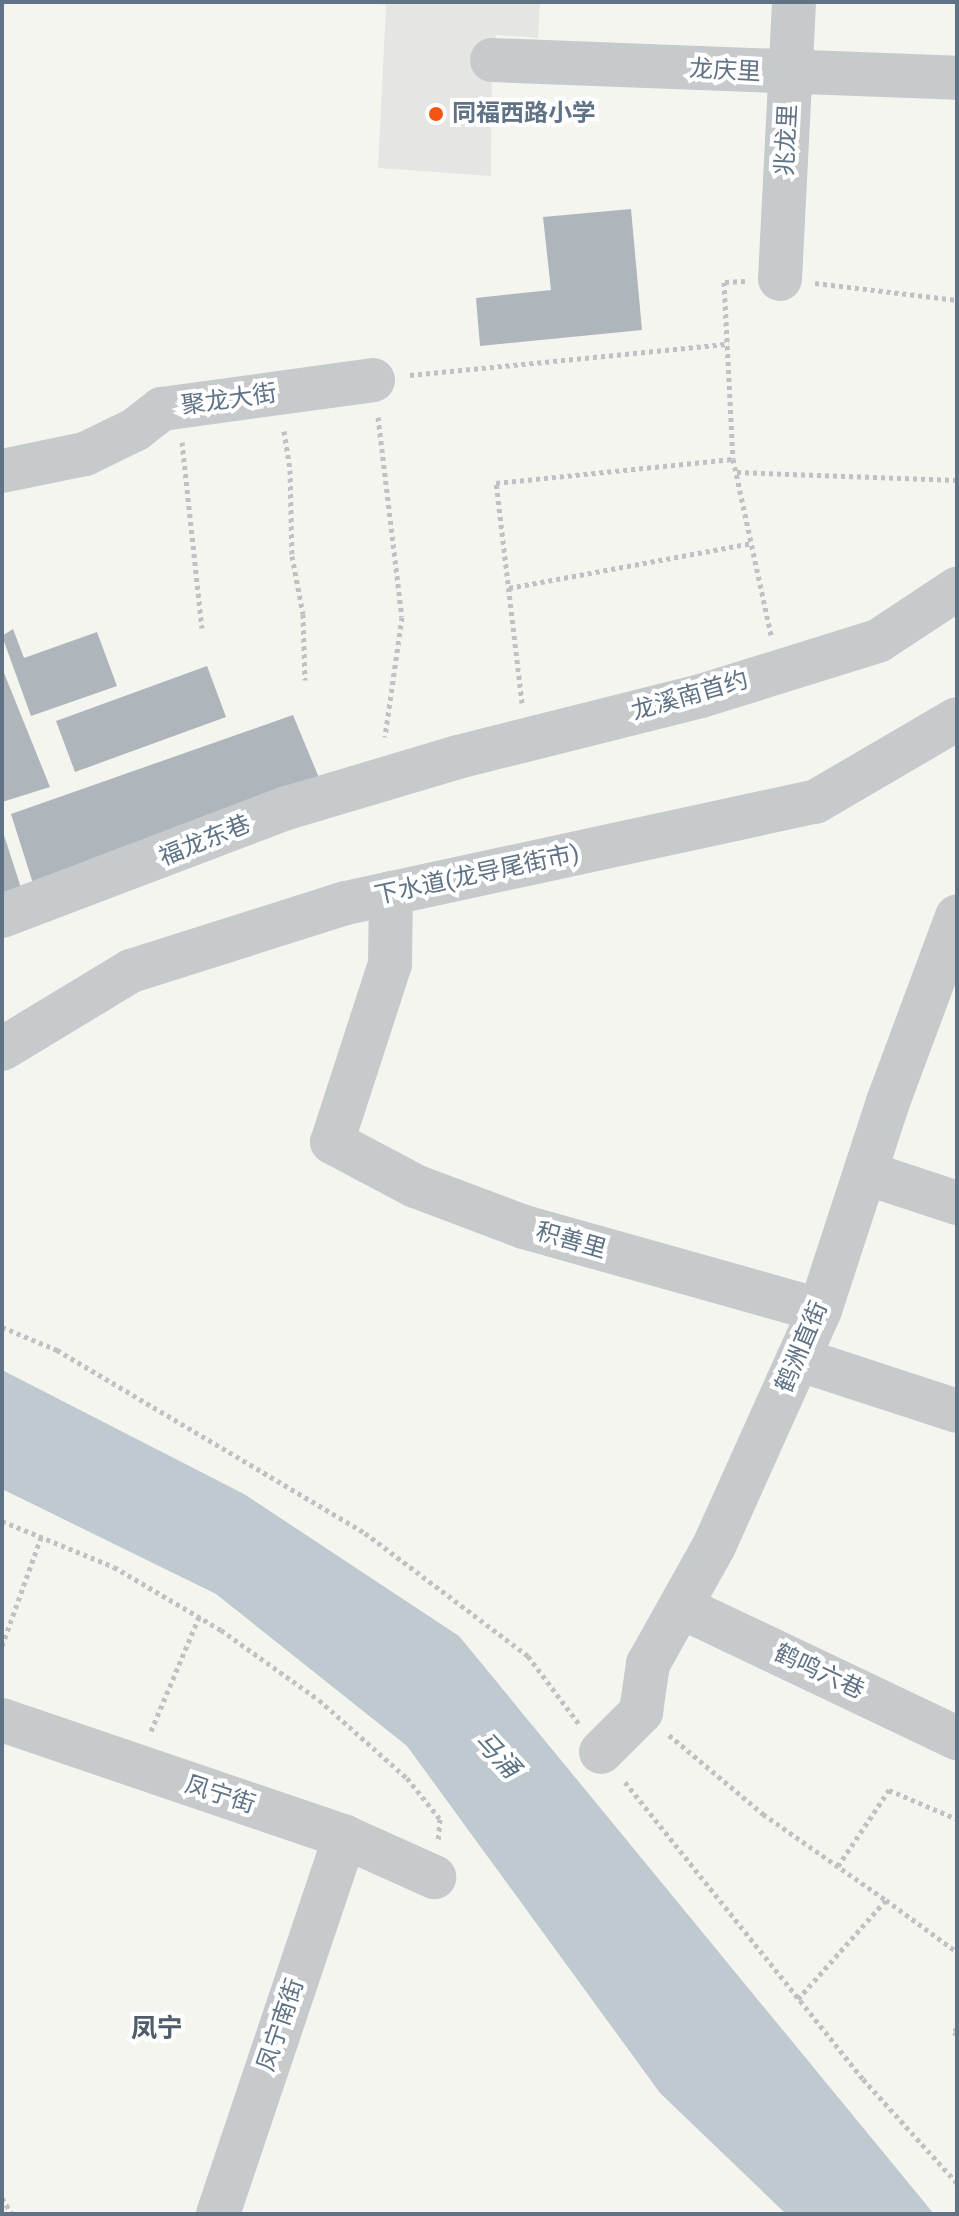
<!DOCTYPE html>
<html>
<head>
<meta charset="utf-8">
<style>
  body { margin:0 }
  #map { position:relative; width:959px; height:2216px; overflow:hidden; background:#f5f5f0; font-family:Roboto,"Noto Sans SC",sans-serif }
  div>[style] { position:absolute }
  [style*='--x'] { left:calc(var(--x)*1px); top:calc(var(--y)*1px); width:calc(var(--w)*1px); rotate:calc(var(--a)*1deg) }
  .built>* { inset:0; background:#e5e6e4 }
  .water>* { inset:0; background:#bfcad0 }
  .building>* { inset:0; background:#aeb5bb }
  .path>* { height:5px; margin-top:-2.5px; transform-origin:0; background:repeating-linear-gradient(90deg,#bfc1c3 0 4px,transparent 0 8px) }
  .minor>* { height:44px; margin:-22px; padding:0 22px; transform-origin:22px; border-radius:22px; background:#c6cacd }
  .dots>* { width:22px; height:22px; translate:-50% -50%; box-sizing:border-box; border:4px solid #fff; border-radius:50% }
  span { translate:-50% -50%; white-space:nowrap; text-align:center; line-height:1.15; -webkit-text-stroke:8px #fff; paint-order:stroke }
  .street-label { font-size:24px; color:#607285 }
  .poi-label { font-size:24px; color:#607285; font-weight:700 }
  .left { translate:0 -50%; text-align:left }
  .water-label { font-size:26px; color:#5c7583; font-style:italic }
  .neighbourhood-label { font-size:26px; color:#4f5c69; font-weight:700 }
  .frame { position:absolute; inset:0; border:4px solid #607285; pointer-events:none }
</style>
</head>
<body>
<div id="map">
  <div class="built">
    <div style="clip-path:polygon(540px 2px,538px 38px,496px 35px,492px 60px,491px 176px,378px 168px,386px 5px,356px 2px)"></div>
  </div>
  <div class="water">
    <div style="clip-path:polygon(2px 1370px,244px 1494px,459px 1636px,934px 2214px,786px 2214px,660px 2093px,407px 1746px,216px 1594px,2px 1489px)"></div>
  </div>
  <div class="building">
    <div style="clip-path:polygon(631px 209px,642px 330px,480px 346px,476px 298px,551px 290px,543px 217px)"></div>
    <div style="clip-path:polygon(13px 629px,24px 658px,97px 632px,117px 686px,31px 716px,2px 636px)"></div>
    <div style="clip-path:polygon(207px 666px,226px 717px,75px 772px,56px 721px)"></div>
    <div style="clip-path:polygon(2px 668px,50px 787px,2px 802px)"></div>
    <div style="clip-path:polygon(293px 715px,322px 785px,36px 893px,11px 814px)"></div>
    <div style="clip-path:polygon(2px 829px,23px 894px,2px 902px)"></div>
  </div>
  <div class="path">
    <div style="--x:745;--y:281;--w:21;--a:177"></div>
    <div style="--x:724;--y:282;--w:177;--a:87.1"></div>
    <div style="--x:733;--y:459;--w:180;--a:77.8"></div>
    <div style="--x:815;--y:283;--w:143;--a:6.8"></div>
    <div style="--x:410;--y:375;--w:320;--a:-5.6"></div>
    <div style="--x:378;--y:417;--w:201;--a:83.2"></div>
    <div style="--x:402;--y:617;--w:121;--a:98.1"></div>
    <div style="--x:284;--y:431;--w:39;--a:81"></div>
    <div style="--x:290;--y:470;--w:86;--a:88.7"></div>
    <div style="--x:292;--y:556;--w:59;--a:79.3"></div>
    <div style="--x:303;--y:614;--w:66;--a:88.3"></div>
    <div style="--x:182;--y:442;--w:187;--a:83.9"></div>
    <div style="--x:737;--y:472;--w:220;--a:2.1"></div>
    <div style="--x:509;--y:588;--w:246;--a:-10.5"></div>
    <div style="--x:522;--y:703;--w:222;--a:-96.7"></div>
    <div style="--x:496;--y:483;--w:238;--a:-5.8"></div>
    <div style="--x:2;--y:1327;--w:60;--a:22.7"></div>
    <div style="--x:57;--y:1350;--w:358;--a:30.7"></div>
    <div style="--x:365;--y:1533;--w:204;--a:37"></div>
    <div style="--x:528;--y:1656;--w:85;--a:53.1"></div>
    <div style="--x:2;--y:1521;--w:121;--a:22.3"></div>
    <div style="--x:114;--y:1567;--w:124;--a:30.5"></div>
    <div style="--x:221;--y:1630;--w:120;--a:35.5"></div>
    <div style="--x:319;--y:1700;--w:118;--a:41.6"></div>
    <div style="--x:407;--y:1778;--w:53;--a:51.2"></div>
    <div style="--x:440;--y:1819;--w:21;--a:95"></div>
    <div style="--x:2;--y:1646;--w:116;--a:-70.3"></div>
    <div style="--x:151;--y:1731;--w:124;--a:-67.2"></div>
    <div style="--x:669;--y:1735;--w:123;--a:40"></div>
    <div style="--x:763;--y:1814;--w:150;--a:35"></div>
    <div style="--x:625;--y:1782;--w:381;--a:51.3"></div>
    <div style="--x:863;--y:2079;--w:140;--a:47.9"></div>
    <div style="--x:838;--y:1866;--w:92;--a:-56.1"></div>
    <div style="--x:889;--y:1790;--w:74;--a:23.1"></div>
    <div style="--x:798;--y:1999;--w:132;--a:-48.4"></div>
    <div style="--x:886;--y:1900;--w:88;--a:36.2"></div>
    <div style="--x:957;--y:2028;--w:5;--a:127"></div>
    <div style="--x:954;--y:2032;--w:4;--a:45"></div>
    <div style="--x:2;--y:2198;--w:19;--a:58"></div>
  </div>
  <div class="minor">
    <div style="--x:492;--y:60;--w:465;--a:2.2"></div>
    <div style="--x:780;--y:279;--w:277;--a:-87.1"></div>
    <div style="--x:2;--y:471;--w:85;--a:-11.6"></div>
    <div style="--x:85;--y:454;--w:57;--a:-26.1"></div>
    <div style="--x:136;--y:429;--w:33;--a:-38"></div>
    <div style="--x:162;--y:409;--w:213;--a:-7.8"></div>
    <div style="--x:391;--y:893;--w:71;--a:90.8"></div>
    <div style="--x:390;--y:964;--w:187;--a:108"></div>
    <div style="--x:332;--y:1142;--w:94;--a:27.9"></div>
    <div style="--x:415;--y:1186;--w:116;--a:20.6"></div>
    <div style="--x:524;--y:1227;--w:307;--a:15.7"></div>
    <div style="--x:2;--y:916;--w:305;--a:-20.8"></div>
    <div style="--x:287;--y:808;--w:178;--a:-16.6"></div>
    <div style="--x:458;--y:757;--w:251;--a:-14.1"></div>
    <div style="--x:701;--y:696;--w:185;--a:-17.3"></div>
    <div style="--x:878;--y:641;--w:95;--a:-33.4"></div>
    <div style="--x:2;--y:1049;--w:151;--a:-31.2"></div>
    <div style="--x:131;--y:971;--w:225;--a:-17.6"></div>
    <div style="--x:346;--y:903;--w:480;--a:-12.2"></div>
    <div style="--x:815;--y:802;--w:164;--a:-30.3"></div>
    <div style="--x:866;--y:1173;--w:96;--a:18.2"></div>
    <div style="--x:798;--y:1359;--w:167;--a:18.1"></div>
    <div style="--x:681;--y:1607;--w:306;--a:25.4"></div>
    <div style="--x:2;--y:1720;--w:362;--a:18.8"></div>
    <div style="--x:345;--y:1837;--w:98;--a:24.2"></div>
    <div style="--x:601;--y:1752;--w:57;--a:-45"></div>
    <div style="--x:641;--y:1712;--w:49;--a:-81.7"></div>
    <div style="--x:648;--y:1664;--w:135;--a:-60.8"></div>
    <div style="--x:714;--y:1546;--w:259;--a:-65.8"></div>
    <div style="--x:820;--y:1310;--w:219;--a:-71.9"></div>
    <div style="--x:888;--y:1102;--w:198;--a:-69.6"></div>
    <div style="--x:218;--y:2214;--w:398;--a:-71.4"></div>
  </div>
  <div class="dots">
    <div style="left:436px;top:114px;background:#f55510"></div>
  </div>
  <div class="street-label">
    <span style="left:725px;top:71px;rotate:3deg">龙庆里</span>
    <span style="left:787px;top:140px;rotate:-87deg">兆龙里</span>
    <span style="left:229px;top:400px;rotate:-8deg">聚龙大街</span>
    <span style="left:690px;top:696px;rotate:-16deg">龙溪南首约</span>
    <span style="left:205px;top:841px;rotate:-22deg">福龙东巷</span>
    <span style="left:477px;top:875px;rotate:-12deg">下水道(龙导尾街市)</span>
    <span style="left:571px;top:1241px;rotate:16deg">积善里</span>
    <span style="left:802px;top:1347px;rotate:-67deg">鹤洲直街</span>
    <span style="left:819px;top:1672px;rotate:25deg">鹤鸣六巷</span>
    <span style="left:220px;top:1795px;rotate:18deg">凤宁街</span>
    <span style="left:281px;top:2025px;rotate:-71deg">凤宁南街</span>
  </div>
  <div class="poi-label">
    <span class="left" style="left:452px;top:114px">同福西路小学</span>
  </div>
  <div class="water-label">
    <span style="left:497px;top:1755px;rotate:47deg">马涌</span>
  </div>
  <div class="neighbourhood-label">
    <span style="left:157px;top:2029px">凤宁</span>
  </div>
  <div class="frame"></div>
</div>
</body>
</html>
